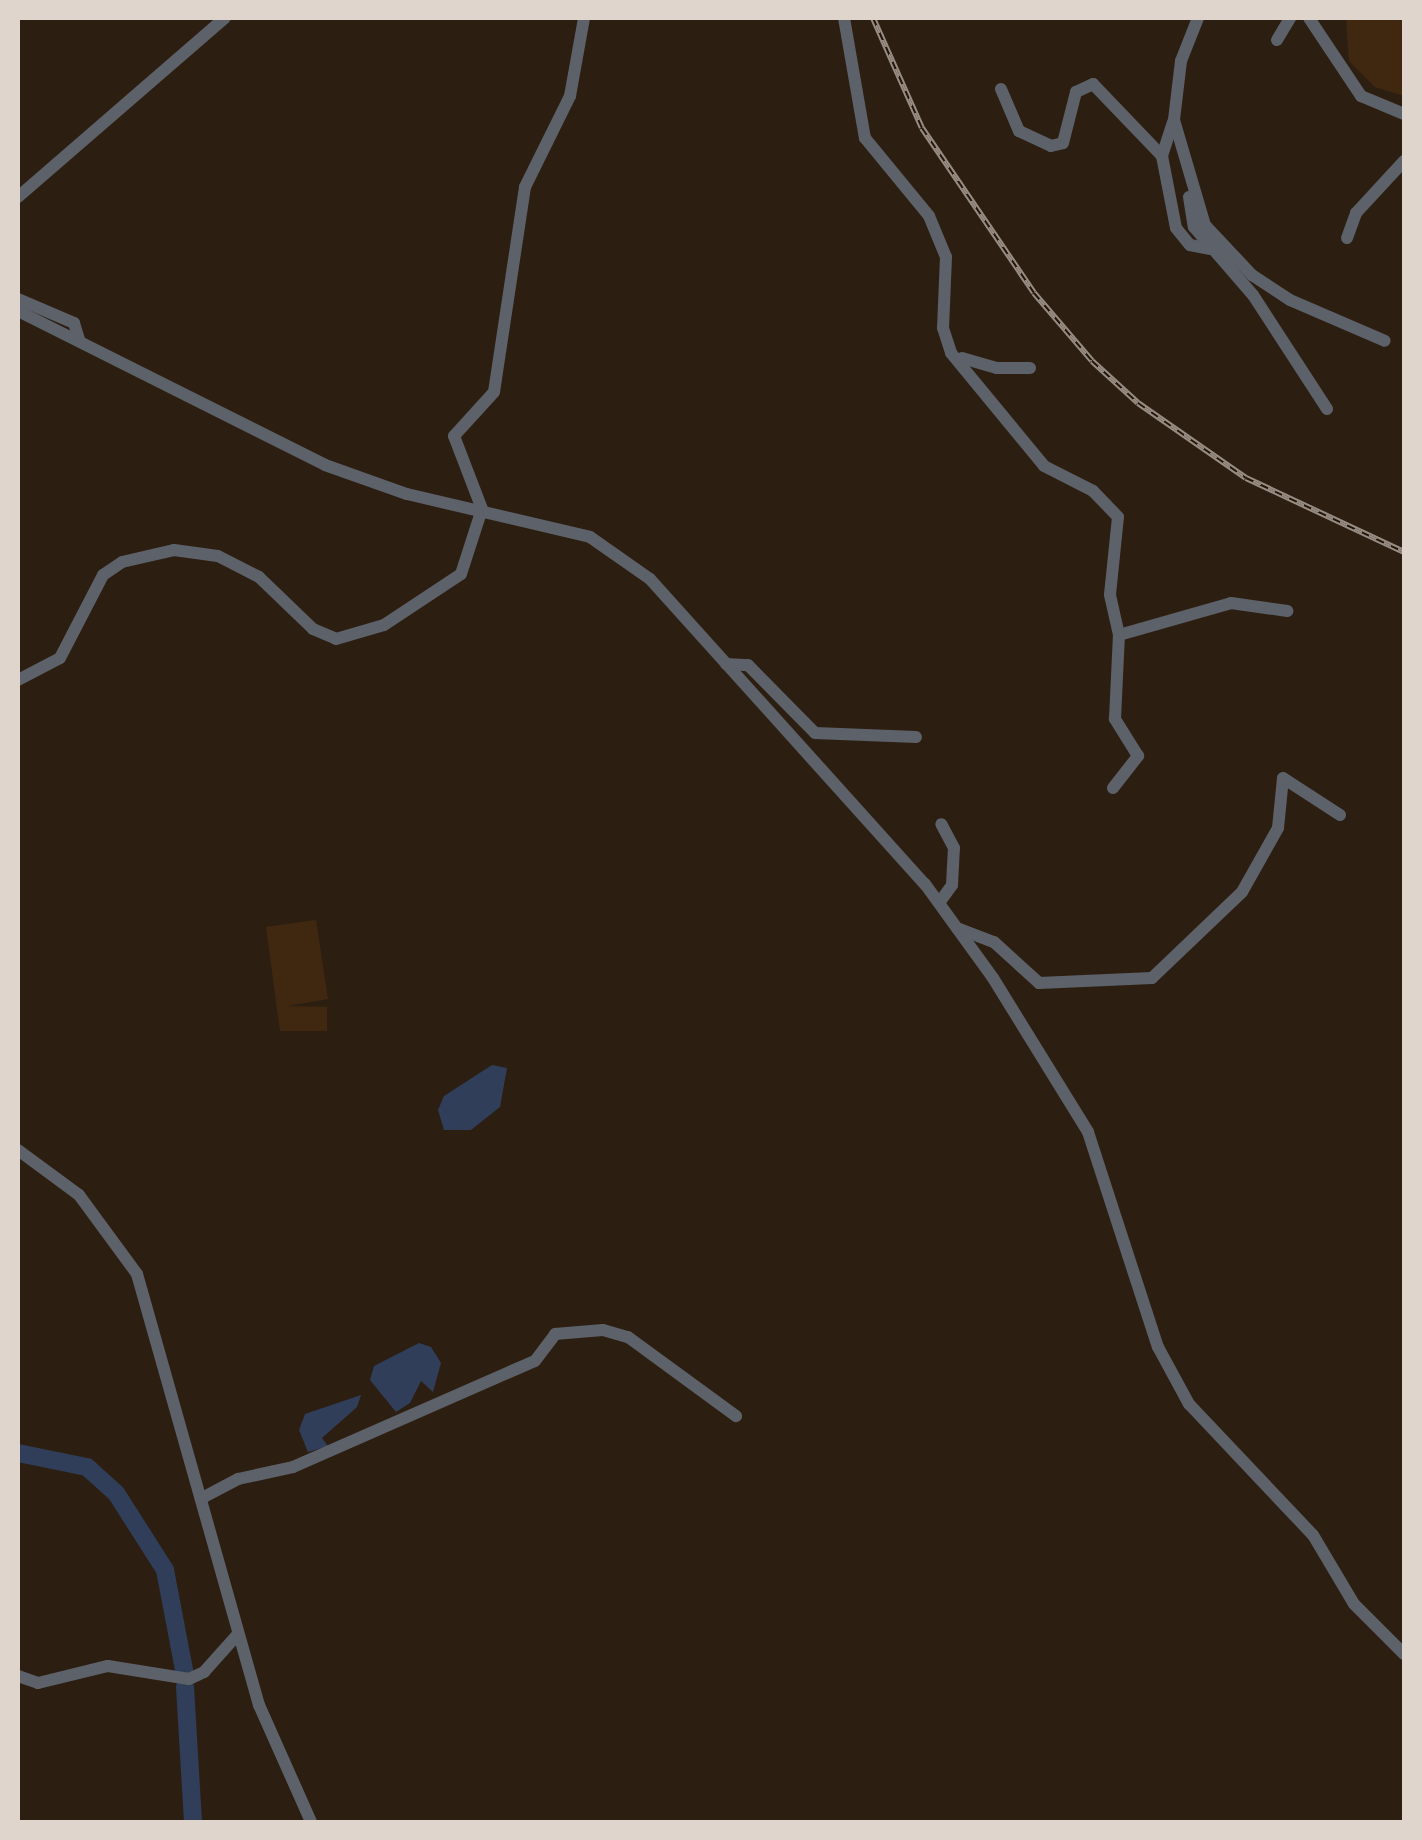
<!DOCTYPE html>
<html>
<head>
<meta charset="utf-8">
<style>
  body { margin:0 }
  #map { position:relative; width:1422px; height:1840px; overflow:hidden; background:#2c1f12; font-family:"Varela Round",sans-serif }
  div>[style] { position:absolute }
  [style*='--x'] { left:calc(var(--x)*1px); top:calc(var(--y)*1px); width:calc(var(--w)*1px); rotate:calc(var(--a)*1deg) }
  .green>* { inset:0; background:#402810 }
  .water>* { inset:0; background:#303e5a }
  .river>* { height:18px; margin:-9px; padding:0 9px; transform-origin:9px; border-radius:9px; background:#303e5a }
  .minor>* { height:12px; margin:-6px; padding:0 6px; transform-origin:6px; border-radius:6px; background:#5d6169 }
  .rail>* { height:6px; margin-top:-3px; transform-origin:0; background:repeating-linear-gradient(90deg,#221509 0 8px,#988d83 0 16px); box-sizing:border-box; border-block:2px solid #988d83 }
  span { translate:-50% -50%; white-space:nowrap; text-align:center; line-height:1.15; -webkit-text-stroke:10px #221509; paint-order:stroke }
  .frame { position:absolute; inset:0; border:20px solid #dfd5cd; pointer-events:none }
</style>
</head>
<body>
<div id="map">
  <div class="green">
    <div style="clip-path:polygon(1346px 18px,1404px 18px,1404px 96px,1375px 87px,1349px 61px)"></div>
    <div style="clip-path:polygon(316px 920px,328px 999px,288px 1006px,327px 1007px,327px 1031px,280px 1031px,266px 927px)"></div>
  </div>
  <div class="water">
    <div style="clip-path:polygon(492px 1065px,507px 1068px,500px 1107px,471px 1130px,444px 1130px,438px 1110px,444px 1096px)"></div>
    <div style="clip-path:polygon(419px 1343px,431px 1347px,441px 1363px,433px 1392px,421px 1381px,410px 1403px,396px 1412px,370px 1380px,374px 1366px)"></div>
    <div style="clip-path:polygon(361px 1395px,357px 1407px,322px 1438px,328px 1446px,308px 1452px,299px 1430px,305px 1414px)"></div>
  </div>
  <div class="river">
    <div style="--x:18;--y:1453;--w:70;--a:11.5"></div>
    <div style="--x:87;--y:1467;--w:39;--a:42"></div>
    <div style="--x:116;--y:1493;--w:91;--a:57.5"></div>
    <div style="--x:165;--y:1570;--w:102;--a:79.2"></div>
    <div style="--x:185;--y:1687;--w:135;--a:86.6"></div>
  </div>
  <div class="minor">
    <div style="--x:844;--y:18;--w:122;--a:80.1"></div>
    <div style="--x:865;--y:138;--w:101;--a:50.6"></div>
    <div style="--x:929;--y:216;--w:44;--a:67.5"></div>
    <div style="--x:946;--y:257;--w:71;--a:92.4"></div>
    <div style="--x:943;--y:328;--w:26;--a:72"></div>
    <div style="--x:951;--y:353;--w:146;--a:50.5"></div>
    <div style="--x:1044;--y:466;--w:55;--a:27"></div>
    <div style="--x:1093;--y:491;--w:36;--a:46"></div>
    <div style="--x:1118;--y:517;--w:78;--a:95.9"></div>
    <div style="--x:1110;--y:595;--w:41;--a:77.3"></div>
    <div style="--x:1119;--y:635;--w:116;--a:-15.9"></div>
    <div style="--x:1231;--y:603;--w:57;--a:8.1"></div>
    <div style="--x:1198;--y:18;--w:46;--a:111.6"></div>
    <div style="--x:1181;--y:61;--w:59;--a:96.8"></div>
    <div style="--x:1174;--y:120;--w:109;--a:73.6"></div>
    <div style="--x:1205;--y:225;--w:69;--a:46.8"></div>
    <div style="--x:1252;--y:275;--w:45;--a:33.3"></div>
    <div style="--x:1290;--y:300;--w:103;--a:23.3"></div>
    <div style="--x:1309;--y:18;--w:94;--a:56.3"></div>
    <div style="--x:1361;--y:96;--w:47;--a:22.7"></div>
    <div style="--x:1277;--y:40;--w:26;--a:-59"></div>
    <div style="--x:1001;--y:89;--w:46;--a:66.8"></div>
    <div style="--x:1019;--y:131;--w:35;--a:25"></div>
    <div style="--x:1051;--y:146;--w:12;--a:-14"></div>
    <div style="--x:1063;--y:143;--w:53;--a:-75.7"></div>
    <div style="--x:1076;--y:92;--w:19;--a:-25"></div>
    <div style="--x:1093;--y:84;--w:100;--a:46.2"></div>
    <div style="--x:1173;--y:122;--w:36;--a:108"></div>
    <div style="--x:1162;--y:156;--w:73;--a:79"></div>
    <div style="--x:1176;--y:228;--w:22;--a:51"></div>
    <div style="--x:1190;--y:245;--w:21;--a:11"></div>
    <div style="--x:18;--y:197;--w:274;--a:-40.9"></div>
    <div style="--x:1189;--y:197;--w:30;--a:81"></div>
    <div style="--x:1194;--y:227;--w:90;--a:49.1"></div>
    <div style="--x:1253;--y:295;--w:136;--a:57"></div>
    <div style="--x:1347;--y:238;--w:27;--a:-70"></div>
    <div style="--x:1356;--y:213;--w:71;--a:-47.3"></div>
    <div style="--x:18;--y:299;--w:61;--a:23.2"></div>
    <div style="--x:74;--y:323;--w:17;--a:73"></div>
    <div style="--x:18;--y:311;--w:343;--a:26.6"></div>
    <div style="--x:325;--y:465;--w:87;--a:19.5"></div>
    <div style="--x:407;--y:494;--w:188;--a:13.2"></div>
    <div style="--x:590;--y:537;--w:73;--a:35"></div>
    <div style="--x:650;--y:579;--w:411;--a:48"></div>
    <div style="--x:925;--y:884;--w:116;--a:54.1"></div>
    <div style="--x:993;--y:978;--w:181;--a:58.3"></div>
    <div style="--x:1088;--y:1132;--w:226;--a:72"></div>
    <div style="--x:1158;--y:1347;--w:65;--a:61.5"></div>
    <div style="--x:1189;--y:1404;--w:180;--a:46.6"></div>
    <div style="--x:1313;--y:1535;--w:80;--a:59.3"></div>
    <div style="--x:1354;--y:1604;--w:71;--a:45"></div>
    <div style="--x:962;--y:358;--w:36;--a:16"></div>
    <div style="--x:997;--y:368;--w:33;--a:0"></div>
    <div style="--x:726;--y:664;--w:22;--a:3"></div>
    <div style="--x:748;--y:665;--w:95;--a:45.4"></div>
    <div style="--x:815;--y:733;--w:101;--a:2.3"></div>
    <div style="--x:18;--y:680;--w:47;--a:-27.6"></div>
    <div style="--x:60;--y:658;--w:93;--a:-62.6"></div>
    <div style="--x:103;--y:575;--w:23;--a:-34"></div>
    <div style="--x:122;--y:562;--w:53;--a:-13"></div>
    <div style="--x:174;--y:550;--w:44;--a:7.8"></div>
    <div style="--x:218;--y:556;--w:46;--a:27.1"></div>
    <div style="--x:259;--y:577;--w:75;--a:43.9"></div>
    <div style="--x:313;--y:629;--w:25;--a:23"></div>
    <div style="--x:336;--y:639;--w:50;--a:-16.3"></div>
    <div style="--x:384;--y:625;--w:92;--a:-33.5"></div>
    <div style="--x:461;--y:574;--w:68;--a:-72.1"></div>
    <div style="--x:482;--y:509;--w:78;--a:-111"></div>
    <div style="--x:454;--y:436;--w:59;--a:-47.7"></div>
    <div style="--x:494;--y:392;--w:207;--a:-81.4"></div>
    <div style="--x:525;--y:187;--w:102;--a:-63.7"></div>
    <div style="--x:570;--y:96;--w:79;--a:-79.8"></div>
    <div style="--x:1113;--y:788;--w:41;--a:-52"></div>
    <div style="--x:1138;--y:756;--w:44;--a:-121.9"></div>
    <div style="--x:1115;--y:719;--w:84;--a:-87.3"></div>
    <div style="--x:939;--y:903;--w:22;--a:-54"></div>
    <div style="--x:952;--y:885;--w:37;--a:-87"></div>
    <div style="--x:954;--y:848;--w:27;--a:-118"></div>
    <div style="--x:957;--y:928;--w:40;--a:21"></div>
    <div style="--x:994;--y:942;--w:61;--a:42.3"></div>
    <div style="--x:1039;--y:983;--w:113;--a:-2.5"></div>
    <div style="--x:1152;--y:978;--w:124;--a:-43.7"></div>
    <div style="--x:1242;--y:892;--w:73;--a:-60.6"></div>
    <div style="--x:1278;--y:828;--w:50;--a:-84.3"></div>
    <div style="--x:1283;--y:778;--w:68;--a:33"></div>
    <div style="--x:18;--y:1150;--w:76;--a:36.4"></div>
    <div style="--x:79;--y:1195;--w:98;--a:53.7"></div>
    <div style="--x:137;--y:1274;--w:448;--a:74.2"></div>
    <div style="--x:259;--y:1705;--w:128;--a:66"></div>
    <div style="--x:202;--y:1498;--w:41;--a:-27.8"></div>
    <div style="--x:238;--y:1479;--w:56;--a:-12.3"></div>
    <div style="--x:293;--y:1467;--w:264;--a:-23.7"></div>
    <div style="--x:535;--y:1361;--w:34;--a:-53"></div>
    <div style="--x:555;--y:1334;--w:48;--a:-4.8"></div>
    <div style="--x:603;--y:1330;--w:26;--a:16"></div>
    <div style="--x:628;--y:1337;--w:134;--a:36.2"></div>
    <div style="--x:18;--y:1676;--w:21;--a:19"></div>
    <div style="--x:38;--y:1683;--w:72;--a:-13.7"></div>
    <div style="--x:108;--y:1666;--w:82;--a:9.1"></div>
    <div style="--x:189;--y:1679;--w:17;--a:-25"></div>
    <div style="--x:204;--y:1672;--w:51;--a:-48.2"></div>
  </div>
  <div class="rail">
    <div style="--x:873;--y:18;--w:120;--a:66"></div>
    <div style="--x:922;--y:128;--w:199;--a:55.8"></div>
    <div style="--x:1034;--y:293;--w:89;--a:49.5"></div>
    <div style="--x:1092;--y:361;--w:62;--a:42.4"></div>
    <div style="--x:1138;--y:403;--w:131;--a:34.8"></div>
    <div style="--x:1246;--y:478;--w:174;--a:25.1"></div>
  </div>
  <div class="frame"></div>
</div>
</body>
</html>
